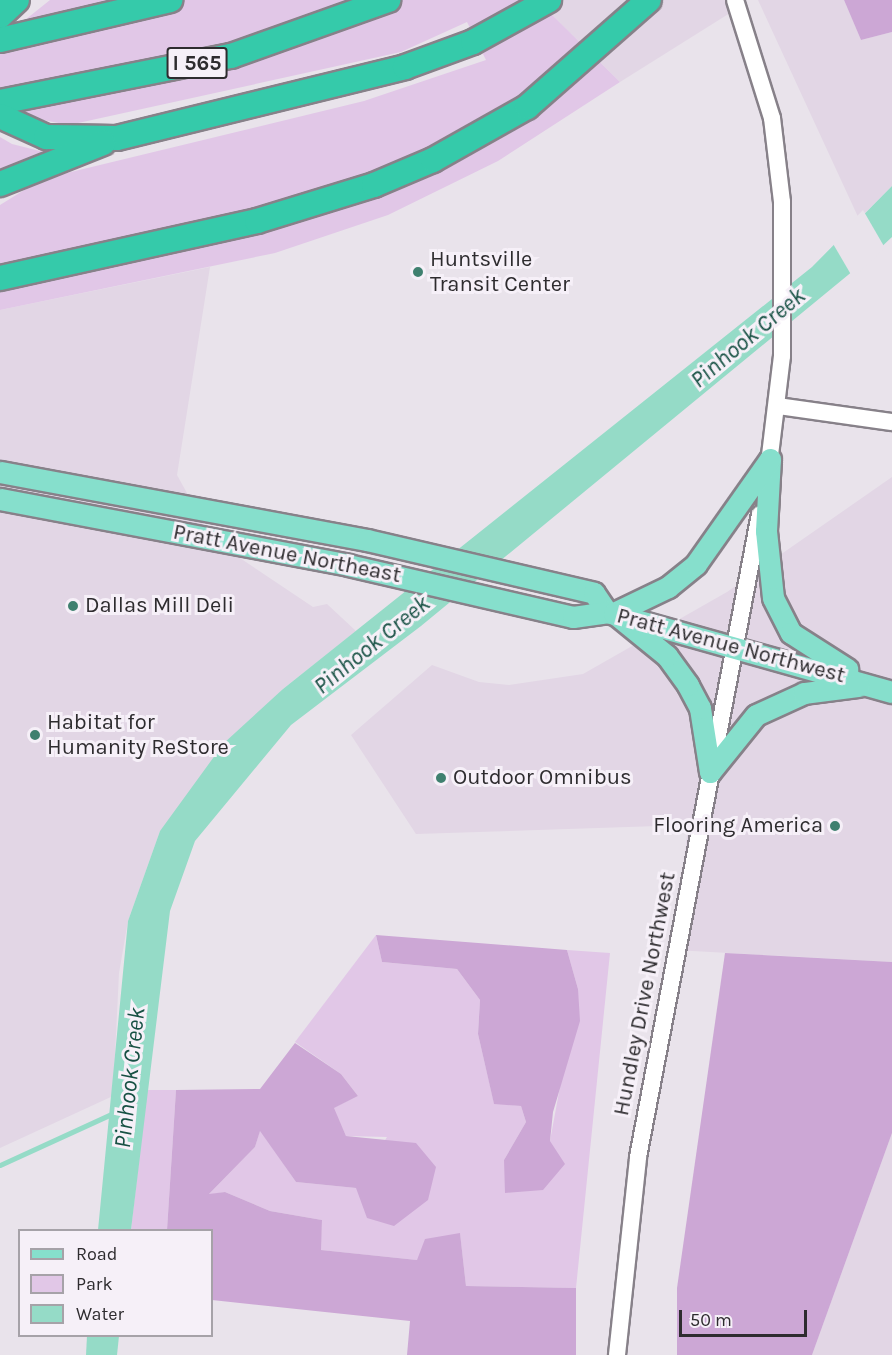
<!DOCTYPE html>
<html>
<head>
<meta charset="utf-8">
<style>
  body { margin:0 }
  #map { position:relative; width:892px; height:1355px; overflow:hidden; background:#e9e3eb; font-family:Karla,sans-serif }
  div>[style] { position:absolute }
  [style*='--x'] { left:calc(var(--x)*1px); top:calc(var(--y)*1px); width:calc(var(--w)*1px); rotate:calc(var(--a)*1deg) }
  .built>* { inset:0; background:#e2d6e5 }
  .green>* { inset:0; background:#e1c7e7 }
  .forest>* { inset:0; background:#cca7d5 }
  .water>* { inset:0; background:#95dbc7 }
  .pier>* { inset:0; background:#e9e3eb }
  .stream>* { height:5px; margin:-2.5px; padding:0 2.5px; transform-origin:2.5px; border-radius:2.5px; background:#95dbc7 }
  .roads { filter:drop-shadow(2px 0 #878189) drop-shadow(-2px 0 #878189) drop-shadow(0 2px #878189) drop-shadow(0 -2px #878189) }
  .minor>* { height:16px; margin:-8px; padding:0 8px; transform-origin:8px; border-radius:8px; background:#fff }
  .major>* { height:21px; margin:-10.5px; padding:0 10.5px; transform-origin:10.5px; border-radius:10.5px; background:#86dfcc }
  .highway>* { height:24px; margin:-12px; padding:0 12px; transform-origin:12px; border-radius:12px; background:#35caaa }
  .dots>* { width:16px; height:16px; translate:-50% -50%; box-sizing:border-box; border:3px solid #f6f0f8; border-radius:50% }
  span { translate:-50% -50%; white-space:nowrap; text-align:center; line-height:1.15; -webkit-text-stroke:6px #f6f0f8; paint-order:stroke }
  .shield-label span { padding:2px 4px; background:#f6f0f8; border:2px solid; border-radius:4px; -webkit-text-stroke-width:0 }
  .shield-label { font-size:21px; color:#2e2c2f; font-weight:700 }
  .poi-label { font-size:22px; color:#2e2c2f }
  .left { translate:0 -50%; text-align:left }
  .right { translate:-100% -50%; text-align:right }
  .street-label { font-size:22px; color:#2e2c2f }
  .water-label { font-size:24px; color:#175144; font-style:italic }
  .legend { position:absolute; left:18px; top:1229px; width:195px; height:108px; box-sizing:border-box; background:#f6f0f8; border:2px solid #a6a2a8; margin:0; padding:8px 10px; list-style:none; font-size:18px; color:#2e2c2f }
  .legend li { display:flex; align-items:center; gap:12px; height:30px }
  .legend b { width:30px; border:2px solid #a6a2a8 }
  .scale { position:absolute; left:679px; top:1310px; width:128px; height:27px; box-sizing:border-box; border:3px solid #2e2c2f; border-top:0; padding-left:8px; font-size:18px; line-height:21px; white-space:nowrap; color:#2e2c2f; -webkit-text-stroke:4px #f6f0f8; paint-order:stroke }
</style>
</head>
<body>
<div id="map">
  <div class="built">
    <div style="clip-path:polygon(537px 0,726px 0,730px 13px,620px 82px)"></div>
    <div style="clip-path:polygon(758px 0,844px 0,861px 40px,892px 32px,892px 186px,859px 219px)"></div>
    <div style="clip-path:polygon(210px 267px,177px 475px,213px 540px,313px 607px,327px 604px,356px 631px,283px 689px,160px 831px,128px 921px,119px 973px,113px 1096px,0 1148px,0 310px)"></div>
    <div style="clip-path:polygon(892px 477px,892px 962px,675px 950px,688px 825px,416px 834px,351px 735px,432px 665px,479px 682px,509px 685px,583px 674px,727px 592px)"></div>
    <div style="clip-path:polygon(892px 1133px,892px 1355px,812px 1355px)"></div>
  </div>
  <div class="green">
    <div style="clip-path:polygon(50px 0,537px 0,620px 82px,498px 161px,388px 215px,275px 253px,0 310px,0 205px,42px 179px,364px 101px,486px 60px,467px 22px,401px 52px,69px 125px,22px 116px,0 100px,0 40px)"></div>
    <div style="clip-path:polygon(0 137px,12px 144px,52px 154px,0 175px)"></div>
    <div style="clip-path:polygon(376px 935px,382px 962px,457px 969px,480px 1000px,478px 1034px,494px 1103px,521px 1106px,526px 1122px,504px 1160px,550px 1141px,578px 989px,567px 950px,610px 953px,576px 1288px,466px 1286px,460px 1234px,417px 1260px,320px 1250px,322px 1220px,270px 1211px,225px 1192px,208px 1195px,255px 1147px,260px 1130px,296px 1182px,356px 1188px,387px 1137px,346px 1136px,333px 1108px,358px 1096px,341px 1074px,295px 1042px)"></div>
    <div style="clip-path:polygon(147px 1090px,176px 1090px,167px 1230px,131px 1230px)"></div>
  </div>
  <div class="forest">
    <div style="clip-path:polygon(844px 0,892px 0,892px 32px,861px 40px)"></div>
    <div style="clip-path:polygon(376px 935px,567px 950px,578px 989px,580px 1021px,553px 1112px,550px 1141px,565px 1164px,543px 1190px,505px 1193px,504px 1160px,526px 1122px,521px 1106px,494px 1104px,478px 1034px,480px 1000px,457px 969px,382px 962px)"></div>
    <div style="clip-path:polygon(725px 953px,892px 962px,892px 1133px,812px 1355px,677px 1355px,677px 1288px)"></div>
    <div style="clip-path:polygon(295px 1043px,341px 1074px,358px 1096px,334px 1108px,346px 1136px,416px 1143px,436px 1167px,428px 1200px,394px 1226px,367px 1218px,356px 1188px,296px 1182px,260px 1131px,255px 1147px,209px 1194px,225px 1192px,270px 1211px,322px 1220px,321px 1250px,417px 1260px,425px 1239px,460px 1233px,466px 1286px,576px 1288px,576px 1355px,407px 1355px,410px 1321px,212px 1300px,212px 1230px,167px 1230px,176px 1090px,260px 1089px)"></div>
  </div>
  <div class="water">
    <div style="clip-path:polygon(892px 186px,892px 237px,876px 252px,421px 626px,291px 725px,195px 841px,170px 911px,131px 1230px,98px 1230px,128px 921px,160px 831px,224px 743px,283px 689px,812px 267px)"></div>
    <div style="clip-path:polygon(87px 1336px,119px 1336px,117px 1355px,86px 1355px)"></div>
  </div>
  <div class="pier">
    <div style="clip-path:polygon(863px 210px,885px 248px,853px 278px,832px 242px)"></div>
  </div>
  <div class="stream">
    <div style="--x:0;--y:1165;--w:130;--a:-24.6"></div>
  </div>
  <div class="roads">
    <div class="minor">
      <div style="--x:735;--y:0;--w:124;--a:72.6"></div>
      <div style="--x:772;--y:118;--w:85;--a:83.2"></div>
      <div style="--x:782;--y:202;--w:154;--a:90"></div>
      <div style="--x:782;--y:356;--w:116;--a:96.9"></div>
      <div style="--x:778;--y:406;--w:115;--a:8"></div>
      <div style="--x:617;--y:1355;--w:199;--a:-83.9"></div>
      <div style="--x:638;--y:1157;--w:654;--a:-79.26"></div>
    </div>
    <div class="major">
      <div style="--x:770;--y:459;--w:72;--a:93.2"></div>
      <div style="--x:766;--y:531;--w:67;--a:84"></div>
      <div style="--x:773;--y:598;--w:39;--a:63"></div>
      <div style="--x:791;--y:633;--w:67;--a:32.7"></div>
      <div style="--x:0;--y:472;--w:373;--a:10.5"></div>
      <div style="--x:367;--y:540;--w:233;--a:13.1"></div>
      <div style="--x:594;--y:593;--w:23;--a:56"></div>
      <div style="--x:607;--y:612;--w:296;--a:15.7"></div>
      <div style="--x:0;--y:499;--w:354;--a:10.7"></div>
      <div style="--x:348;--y:565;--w:231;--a:13"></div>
      <div style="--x:573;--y:617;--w:34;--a:-8"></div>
      <div style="--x:710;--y:772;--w:65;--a:-98.9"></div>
      <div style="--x:700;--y:708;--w:26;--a:-118"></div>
      <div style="--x:688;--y:685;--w:36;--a:-126"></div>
      <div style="--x:667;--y:656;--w:68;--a:-140.9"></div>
      <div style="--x:614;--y:613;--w:60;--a:-25.7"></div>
      <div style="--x:668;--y:587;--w:36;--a:-39"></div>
      <div style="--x:696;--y:564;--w:128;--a:-54.8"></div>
      <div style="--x:710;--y:772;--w:73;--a:-51.1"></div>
      <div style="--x:756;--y:715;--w:53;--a:-24.6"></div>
      <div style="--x:804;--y:693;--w:55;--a:-7.3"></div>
    </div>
    <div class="highway">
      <div style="--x:0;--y:16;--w:23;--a:-43"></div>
      <div style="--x:0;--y:40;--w:175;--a:-13.2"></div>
      <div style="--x:0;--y:102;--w:236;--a:-11.3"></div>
      <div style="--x:231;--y:56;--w:167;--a:-19.6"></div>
      <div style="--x:0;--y:116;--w:51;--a:24.5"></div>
      <div style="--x:46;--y:137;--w:71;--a:0.8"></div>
      <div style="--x:117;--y:138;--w:297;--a:-13.8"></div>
      <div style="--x:405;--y:67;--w:72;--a:-20.2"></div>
      <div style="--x:473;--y:42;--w:87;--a:-28.9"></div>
      <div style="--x:0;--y:184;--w:111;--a:-21.7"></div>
      <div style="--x:0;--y:278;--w:263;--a:-12.5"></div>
      <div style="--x:257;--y:221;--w:122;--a:-17.1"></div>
      <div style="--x:374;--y:185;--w:64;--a:-23"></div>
      <div style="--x:433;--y:160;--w:108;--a:-29.4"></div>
      <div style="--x:527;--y:107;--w:162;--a:-41.3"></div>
    </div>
  </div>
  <div class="dots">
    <div style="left:418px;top:272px;background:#3f806f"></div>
    <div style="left:73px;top:606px;background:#3f806f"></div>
    <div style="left:35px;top:735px;background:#3f806f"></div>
    <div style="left:441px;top:778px;background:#3f806f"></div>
    <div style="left:835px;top:826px;background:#3f806f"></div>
  </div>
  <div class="shield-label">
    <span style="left:197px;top:63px">I 565</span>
  </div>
  <div class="poi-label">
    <span class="left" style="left:430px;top:272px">Huntsville<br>Transit Center</span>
    <span class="left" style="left:85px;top:606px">Dallas Mill Deli</span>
    <span class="left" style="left:47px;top:735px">Habitat for<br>Humanity ReStore</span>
    <span class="left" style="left:453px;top:778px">Outdoor Omnibus</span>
    <span class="right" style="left:823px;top:826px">Flooring America</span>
  </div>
  <div class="street-label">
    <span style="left:287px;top:554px;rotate:11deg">Pratt Avenue Northeast</span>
    <span style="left:731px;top:646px;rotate:15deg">Pratt Avenue Northwest</span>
    <span style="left:645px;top:994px;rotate:-79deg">Hundley Drive Northwest</span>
  </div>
  <div class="water-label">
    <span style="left:748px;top:338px;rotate:-40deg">Pinhook Creek</span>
    <span style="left:372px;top:645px;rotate:-39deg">Pinhook Creek</span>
    <span style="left:130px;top:1078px;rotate:-84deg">Pinhook Creek</span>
  </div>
  <ul class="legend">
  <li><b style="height:8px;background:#86dfcc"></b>Road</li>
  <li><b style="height:16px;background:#e1c7e7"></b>Park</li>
  <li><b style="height:16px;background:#95dbc7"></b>Water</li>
  </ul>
  <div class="scale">50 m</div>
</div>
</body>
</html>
